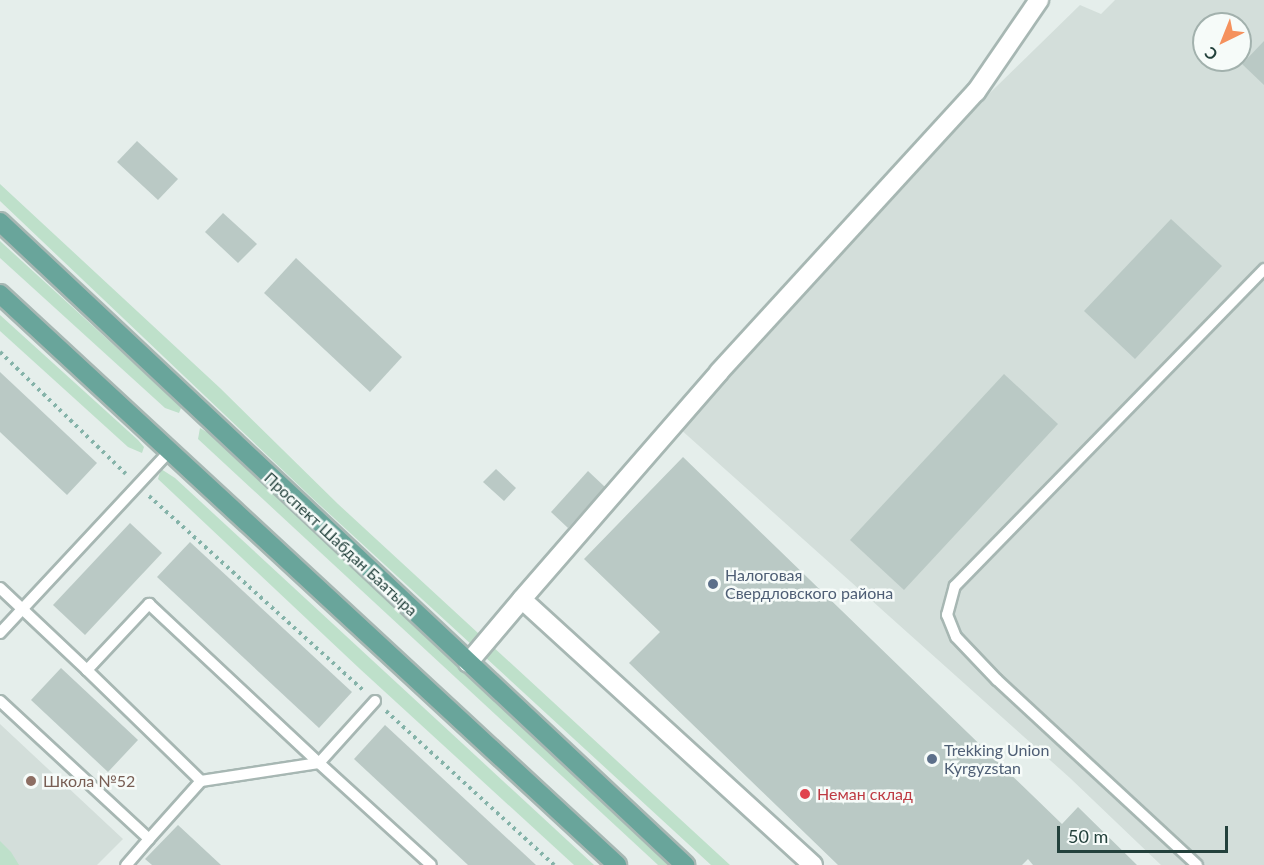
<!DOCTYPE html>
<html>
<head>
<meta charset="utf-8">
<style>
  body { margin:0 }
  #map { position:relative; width:1264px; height:865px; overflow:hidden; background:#e5eeeb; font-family:Lato,sans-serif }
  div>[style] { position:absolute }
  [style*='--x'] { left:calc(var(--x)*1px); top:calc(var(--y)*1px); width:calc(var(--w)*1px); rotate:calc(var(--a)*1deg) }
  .built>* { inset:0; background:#d3deda }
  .green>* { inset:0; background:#bee0ca }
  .building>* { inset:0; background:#bac9c5 }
  .path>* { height:4px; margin-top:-2px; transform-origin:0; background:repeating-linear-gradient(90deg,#85b3a9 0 3px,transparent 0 7.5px) }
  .roads { filter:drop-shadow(2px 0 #a7b7b3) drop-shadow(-2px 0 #a7b7b3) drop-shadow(0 2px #a7b7b3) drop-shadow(0 -2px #a7b7b3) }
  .service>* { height:10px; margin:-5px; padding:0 5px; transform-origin:5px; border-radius:5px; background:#fff }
  .minor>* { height:18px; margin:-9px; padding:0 9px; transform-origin:9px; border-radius:9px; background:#fff }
  .primary>* { height:18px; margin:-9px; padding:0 9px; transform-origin:9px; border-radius:9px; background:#69a59b }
  .dots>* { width:16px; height:16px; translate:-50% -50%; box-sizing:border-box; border:3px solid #f6fbf9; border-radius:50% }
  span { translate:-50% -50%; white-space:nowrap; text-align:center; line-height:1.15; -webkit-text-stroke:5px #f6fbf9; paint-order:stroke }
  .street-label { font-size:16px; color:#23413c }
  .service-label { font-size:16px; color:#4e5e75 }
  .left { translate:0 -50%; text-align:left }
  .education-label { font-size:16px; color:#785e54 }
  .health-label { font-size:16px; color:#be3a42 }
  .north { position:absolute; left:1192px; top:12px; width:60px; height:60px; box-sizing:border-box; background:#f6fbf9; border:2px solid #a2b1ad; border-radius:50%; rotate:223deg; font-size:16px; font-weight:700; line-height:24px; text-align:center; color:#23413c }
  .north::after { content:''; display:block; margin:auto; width:21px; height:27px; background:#f5915d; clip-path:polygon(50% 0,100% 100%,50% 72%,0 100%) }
  .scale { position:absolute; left:1057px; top:826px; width:171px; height:27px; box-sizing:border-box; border:3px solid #23413c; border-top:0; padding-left:8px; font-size:18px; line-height:21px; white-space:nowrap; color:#23413c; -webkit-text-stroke:4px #f6fbf9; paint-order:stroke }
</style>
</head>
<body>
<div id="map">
  <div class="built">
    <div style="clip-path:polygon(evenodd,1115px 0,1264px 0,1264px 865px,1161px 865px,1070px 778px,679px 428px,906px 175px,1080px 5px,1101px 14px,1115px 0,1204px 24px,1240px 24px,1240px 60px,1204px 60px,1204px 24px)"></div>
    <div style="clip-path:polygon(0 724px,123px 839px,97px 865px,0 865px)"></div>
  </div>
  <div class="green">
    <div style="clip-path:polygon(0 184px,220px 388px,338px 504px,730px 865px,711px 865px,310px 496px,0 201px)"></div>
    <div style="clip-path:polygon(0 241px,175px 401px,181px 408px,179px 413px,165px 408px,0 258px)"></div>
    <div style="clip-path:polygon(0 315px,138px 440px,144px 447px,142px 453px,128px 447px,0 331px)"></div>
    <div style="clip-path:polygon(200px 428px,215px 437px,678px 865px,658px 865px,198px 439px)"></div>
    <div style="clip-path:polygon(161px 469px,175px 478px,594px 865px,574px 865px,360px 669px,158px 479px)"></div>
    <div style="clip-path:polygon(0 841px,11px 852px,19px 865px,0 865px)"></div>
  </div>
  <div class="building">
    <div style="clip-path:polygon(1264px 41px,1264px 85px,1242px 64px)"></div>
    <div style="clip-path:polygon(137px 141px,178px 179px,158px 200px,117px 162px)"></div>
    <div style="clip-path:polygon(223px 213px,257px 244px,238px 263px,205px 232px)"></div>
    <div style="clip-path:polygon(1171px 219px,1222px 266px,1135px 359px,1084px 311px)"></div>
    <div style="clip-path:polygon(296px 258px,402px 357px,370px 392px,264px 293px)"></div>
    <div style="clip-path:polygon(0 372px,97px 463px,67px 495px,0 432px)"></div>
    <div style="clip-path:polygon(1004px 374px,1058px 424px,904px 590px,850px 540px)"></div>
    <div style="clip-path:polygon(683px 457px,1062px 824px,1078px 807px,1137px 865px,1033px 865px,1028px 859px,1022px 865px,838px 865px,629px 663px,660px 632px,584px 559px)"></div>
    <div style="clip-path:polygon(496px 469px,516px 488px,504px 501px,483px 482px)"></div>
    <div style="clip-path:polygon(588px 471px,605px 487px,568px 528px,551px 512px)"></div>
    <div style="clip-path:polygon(130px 523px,162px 553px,85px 635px,53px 605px)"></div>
    <div style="clip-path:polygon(190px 542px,352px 692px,319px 728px,157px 577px)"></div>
    <div style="clip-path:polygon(61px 668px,138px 740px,108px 772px,31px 700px)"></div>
    <div style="clip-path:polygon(385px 725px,536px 865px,468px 865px,354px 759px)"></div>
    <div style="clip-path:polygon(178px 825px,221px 865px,152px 865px,145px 859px)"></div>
  </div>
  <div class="path">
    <div style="--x:0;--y:352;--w:175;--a:44.1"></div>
    <div style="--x:149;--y:496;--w:289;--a:42.2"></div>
    <div style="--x:386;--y:711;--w:228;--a:42.5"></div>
  </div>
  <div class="roads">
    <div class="service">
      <div style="--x:0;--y:588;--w:120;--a:43.3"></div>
      <div style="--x:0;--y:633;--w:249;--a:-47"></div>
      <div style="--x:0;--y:701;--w:203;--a:42.8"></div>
      <div style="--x:149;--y:839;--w:35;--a:131"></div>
      <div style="--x:375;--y:701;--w:84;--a:132.1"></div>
      <div style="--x:319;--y:763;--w:151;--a:42.3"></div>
      <div style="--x:201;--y:781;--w:119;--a:-8.7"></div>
      <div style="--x:149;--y:839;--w:78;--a:-48.1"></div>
      <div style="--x:201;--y:781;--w:159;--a:-135.8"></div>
      <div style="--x:87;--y:670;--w:91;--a:-46.8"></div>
      <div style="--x:149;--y:604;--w:233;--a:43.1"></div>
      <div style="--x:1197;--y:865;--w:272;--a:-137.2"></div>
      <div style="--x:997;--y:680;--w:59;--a:-133.6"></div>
      <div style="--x:956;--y:637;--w:24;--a:-112"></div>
      <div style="--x:947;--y:615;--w:30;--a:-75"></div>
      <div style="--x:955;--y:586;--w:443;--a:-45.7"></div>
    </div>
    <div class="minor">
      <div style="--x:468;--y:663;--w:84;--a:-49.8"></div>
      <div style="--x:813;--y:865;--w:394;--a:-137.6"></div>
      <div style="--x:522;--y:599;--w:301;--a:-49"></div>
      <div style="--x:719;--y:372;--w:380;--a:-47.5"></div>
      <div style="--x:976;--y:92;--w:112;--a:-55.6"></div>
    </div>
    <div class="primary">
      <div style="--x:0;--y:222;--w:940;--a:43.19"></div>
      <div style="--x:0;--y:294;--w:841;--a:42.78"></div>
    </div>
  </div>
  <div class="dots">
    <div style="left:713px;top:584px;background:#5c6f8a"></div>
    <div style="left:932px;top:759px;background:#5c6f8a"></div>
    <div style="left:31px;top:781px;background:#8d6e63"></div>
    <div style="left:805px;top:794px;background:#e0444e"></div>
  </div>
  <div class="street-label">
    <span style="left:341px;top:544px;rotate:43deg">Проспект Шабдан Баатыра</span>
  </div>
  <div class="service-label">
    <span class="left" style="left:725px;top:584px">Налоговая<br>Свердловского района</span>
    <span class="left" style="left:944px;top:759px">Trekking Union<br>Kyrgyzstan</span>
  </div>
  <div class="education-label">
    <span class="left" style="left:43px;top:781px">Школа №52</span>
  </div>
  <div class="health-label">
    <span class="left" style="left:817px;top:794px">Неман склад</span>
  </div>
  <div class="north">С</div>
  <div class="scale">50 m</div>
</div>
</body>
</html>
